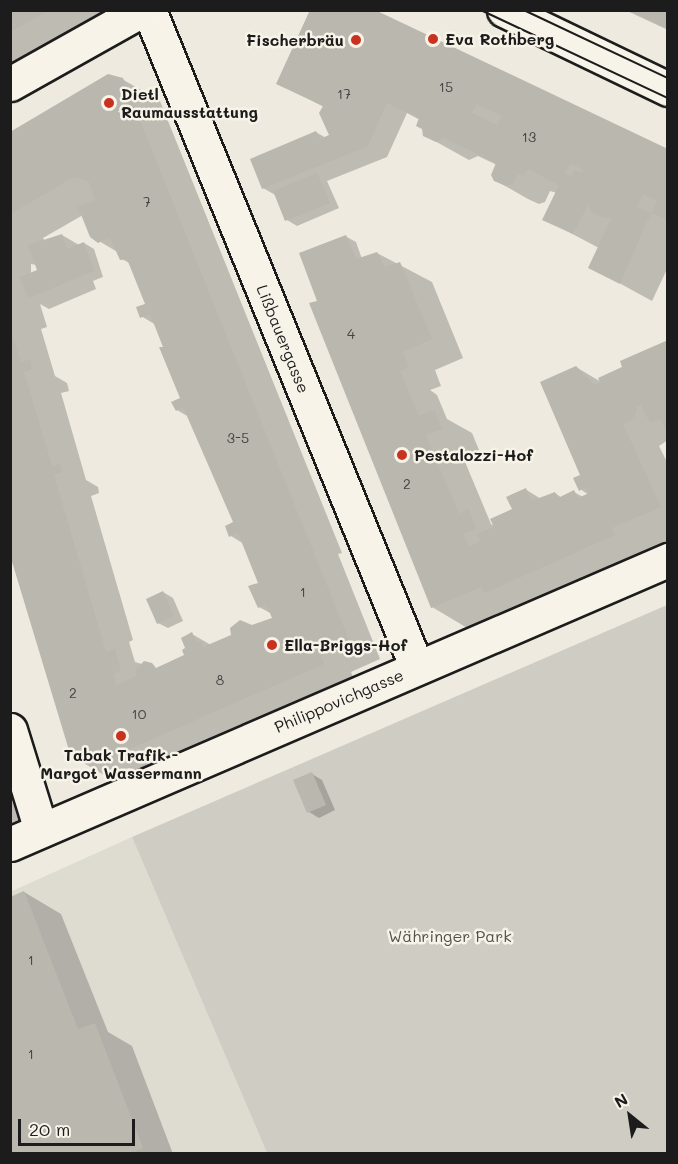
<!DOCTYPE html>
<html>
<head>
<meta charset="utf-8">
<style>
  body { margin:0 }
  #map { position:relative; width:678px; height:1164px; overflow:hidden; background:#eeeae0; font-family:Mali,sans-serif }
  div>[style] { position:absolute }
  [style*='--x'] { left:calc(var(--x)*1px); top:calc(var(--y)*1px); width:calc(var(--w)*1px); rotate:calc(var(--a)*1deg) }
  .built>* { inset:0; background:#dedbd1 }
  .green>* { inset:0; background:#cfccc3 }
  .shadow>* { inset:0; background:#0003 }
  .building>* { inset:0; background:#bab7af }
  .roads { filter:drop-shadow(2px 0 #1c1c1c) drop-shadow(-2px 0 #1c1c1c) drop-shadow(0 2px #1c1c1c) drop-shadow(0 -2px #1c1c1c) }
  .street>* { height:33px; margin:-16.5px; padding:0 16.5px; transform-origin:16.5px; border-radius:16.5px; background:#f7f3e8 }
  .secondary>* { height:33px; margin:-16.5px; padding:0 16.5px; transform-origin:16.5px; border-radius:16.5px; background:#f7f3e8 }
  .tram>* { height:1.5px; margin:-0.75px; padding:0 0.75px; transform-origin:0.75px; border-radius:0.75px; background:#1c1c1c }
  .dots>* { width:16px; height:16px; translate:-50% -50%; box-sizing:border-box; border:3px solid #f7f3e8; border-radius:50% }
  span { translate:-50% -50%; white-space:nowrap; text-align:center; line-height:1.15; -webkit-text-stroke:5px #f7f3e8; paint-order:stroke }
  .number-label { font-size:14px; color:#444341 }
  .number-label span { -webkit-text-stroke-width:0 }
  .poi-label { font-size:16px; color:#1c1c1c; font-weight:700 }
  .left { translate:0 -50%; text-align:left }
  .right { translate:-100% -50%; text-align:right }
  .street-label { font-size:16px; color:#1c1c1c }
  .park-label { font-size:16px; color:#52514e }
  .frame { position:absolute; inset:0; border:12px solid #1c1c1c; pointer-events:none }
  .north { position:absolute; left:600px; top:1086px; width:60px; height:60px; -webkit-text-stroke:4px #f7f3e8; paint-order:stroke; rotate:330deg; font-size:16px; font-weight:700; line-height:24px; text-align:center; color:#1c1c1c }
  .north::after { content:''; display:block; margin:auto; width:21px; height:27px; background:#1c1c1c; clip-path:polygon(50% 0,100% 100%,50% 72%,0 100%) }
  .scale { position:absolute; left:18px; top:1119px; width:117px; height:27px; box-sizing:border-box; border:3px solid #1c1c1c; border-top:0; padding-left:8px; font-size:18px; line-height:21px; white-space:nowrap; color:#1c1c1c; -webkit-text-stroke:4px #f7f3e8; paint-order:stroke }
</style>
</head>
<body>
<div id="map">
  <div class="built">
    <div style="clip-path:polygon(132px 837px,267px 1153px,11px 1153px,10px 892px)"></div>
  </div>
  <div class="green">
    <div style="clip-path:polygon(667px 605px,667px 1153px,267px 1153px,132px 837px)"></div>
  </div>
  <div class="shadow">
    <div style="clip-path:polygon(10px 10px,115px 10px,10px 68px)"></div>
    <div style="clip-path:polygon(312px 10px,668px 150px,668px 267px,652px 301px,590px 267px,599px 248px,544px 219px,557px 193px,550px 191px,545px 202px,539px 204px,528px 199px,495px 180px,497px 165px,478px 156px,469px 160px,424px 135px,420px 120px,407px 113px,387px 157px,327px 181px,339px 208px,297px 226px,287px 220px,277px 196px,263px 188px,316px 132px,326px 138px,331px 136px,324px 107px,278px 83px)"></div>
    <div style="clip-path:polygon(625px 10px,668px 10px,668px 30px)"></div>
    <div style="clip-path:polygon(evenodd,122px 79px,160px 101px,342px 553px,338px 554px,380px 659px,351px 672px,355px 682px,142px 776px,129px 768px,104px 775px,72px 756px,10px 550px,10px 133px,122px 79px,83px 215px,99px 241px,119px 253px,122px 259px,131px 264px,147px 304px,141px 316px,156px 325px,182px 398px,177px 410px,189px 417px,235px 523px,231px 536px,244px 544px,260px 583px,259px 607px,272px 614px,274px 618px,211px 645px,192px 634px,186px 656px,158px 669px,135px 662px,129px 642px,133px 640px,91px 496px,99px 493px,98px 487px,86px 480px,61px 393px,69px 391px,67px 383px,55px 376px,41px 329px,47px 327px,40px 304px,49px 309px,96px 289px,93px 281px,103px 277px,94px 249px,84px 243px,79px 245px,62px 235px,45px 241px,43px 238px,83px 215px,122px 79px,31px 264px,36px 265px,39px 271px,31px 274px,31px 264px)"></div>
    <div style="clip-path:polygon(345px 236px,356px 242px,362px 259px,377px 253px,432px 282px,463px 358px,435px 370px,441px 386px,430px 390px,437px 395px,447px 419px,472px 433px,479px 450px,463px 457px,491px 524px,496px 527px,514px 510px,525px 489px,541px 499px,555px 493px,562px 498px,574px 492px,583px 497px,589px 495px,580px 489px,582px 476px,576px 367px,601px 382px,668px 342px,668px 440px,659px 446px,668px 464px,668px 542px,649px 550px,652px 557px,469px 629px,432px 607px,319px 301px)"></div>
    <div style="clip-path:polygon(163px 592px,173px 598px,183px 621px,168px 628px,158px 623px)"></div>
    <div style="clip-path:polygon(10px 764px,30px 830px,10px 839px)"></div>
    <div style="clip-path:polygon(312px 774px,322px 780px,335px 810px,319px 818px,309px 812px)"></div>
    <div style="clip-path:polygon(24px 892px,61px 914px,108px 1032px,132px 1046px,173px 1154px,10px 1154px)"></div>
  </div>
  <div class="building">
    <div style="clip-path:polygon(10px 10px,50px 10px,10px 32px)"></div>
    <div style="clip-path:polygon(evenodd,310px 10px,375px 10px,668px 149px,668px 220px,651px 213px,657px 201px,643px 194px,637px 207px,651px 213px,620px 284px,588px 268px,612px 217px,604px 218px,591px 212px,588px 205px,573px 234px,542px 220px,559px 185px,528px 169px,524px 176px,518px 173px,513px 184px,506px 186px,494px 181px,491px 175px,496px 163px,444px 138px,436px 142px,423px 136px,422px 129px,416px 126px,419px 118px,387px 103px,368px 146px,262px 189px,250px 159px,316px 131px,320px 139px,329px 135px,319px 113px,323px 106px,276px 84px,310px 10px,477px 104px,502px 116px,497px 125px,472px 113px,477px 104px,310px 10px,570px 163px,584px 170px,582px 173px,574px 170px,571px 176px,565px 173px,570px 163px)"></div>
    <div style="clip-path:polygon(629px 10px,668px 10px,668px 29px)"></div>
    <div style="clip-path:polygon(108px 74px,123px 78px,349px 640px,320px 653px,324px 664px,109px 758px,103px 748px,71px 757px,10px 555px,10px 330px,21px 362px,30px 360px,32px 369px,24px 372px,52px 466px,60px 464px,63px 472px,54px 475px,106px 652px,115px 649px,121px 670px,113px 674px,116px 685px,136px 676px,135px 670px,144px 661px,152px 663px,156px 668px,184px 655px,182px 650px,185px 648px,181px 638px,192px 632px,197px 643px,201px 641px,203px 647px,231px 635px,230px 628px,240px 620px,252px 625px,272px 618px,266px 604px,258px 608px,248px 586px,258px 583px,238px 533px,229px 537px,225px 526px,233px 522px,183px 407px,176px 411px,171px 402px,180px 398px,159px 347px,163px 347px,150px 314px,140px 318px,136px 307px,145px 304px,127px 259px,120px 260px,110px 238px,98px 243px,90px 237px,78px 207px,95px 200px,89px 182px,74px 177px,10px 214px,10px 132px)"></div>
    <div style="clip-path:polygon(317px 173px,330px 203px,285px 221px,273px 191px)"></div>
    <div style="clip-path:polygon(62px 234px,67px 249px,84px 242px,94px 271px,28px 298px,20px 277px,37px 270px,28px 245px)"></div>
    <div style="clip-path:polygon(346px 235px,356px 259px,377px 252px,385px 267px,400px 262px,432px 339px,403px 352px,409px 367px,400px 371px,419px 416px,435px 410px,442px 429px,426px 435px,459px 514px,468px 509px,476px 529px,463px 534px,469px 547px,480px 541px,477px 534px,494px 527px,490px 519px,512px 509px,506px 497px,526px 488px,531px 501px,555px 492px,558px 498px,574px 490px,578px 498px,589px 493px,586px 487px,579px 491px,573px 478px,580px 475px,540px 382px,576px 366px,594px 385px,600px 383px,598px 378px,622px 367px,620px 361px,668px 340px,668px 428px,665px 429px,661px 419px,650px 423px,641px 405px,637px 407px,635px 415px,630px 421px,623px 424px,661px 507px,612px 528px,615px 535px,485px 593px,481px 587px,431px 608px,309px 303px,317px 301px,299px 253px)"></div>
    <div style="clip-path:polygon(163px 591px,174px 616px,157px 624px,146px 599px)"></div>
    <div style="clip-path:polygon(312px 772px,326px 805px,307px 813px,293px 780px)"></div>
    <div style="clip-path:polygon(24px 891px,78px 1029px,95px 1023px,143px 1148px,130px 1154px,10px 1154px,10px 897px)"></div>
  </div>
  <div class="roads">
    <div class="street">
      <div style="--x:149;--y:10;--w:710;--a:67.84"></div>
      <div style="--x:10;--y:84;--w:151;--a:-29.3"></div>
      <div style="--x:10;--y:730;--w:105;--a:72.8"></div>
      <div style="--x:10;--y:844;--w:717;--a:-23.35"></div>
    </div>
    <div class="secondary">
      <div style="--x:504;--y:10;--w:182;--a:25.7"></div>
    </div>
  </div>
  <div class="tram">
    <div style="--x:481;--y:10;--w:207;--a:25.2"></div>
    <div style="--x:524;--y:10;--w:159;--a:25.3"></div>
  </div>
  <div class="dots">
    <div style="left:433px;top:39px;background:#c8321e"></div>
    <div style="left:356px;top:40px;background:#c8321e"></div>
    <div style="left:109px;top:103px;background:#c8321e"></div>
    <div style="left:402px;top:455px;background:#c8321e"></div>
    <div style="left:272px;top:645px;background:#c8321e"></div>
    <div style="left:121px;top:736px;background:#c8321e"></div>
  </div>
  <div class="number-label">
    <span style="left:446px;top:87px">15</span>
    <span style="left:344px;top:94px">17</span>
    <span style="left:529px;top:137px">13</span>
    <span style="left:147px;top:202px">7</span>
    <span style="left:351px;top:334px">4</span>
    <span style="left:238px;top:438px">3-5</span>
    <span style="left:407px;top:484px">2</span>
    <span style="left:303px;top:592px">1</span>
    <span style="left:220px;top:680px">8</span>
    <span style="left:73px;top:693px">2</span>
    <span style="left:139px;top:714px">10</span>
    <span style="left:31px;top:960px">1</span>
    <span style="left:31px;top:1054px">1</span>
  </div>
  <div class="poi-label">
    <span class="left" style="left:445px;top:39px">Eva Rothberg</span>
    <span class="right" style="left:344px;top:40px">Fischerbräu</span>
    <span class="left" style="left:121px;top:103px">Dietl<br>Raumausstattung</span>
    <span class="left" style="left:414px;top:455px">Pestalozzi-Hof</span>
    <span class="left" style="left:284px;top:645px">Ella-Briggs-Hof</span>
    <span style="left:121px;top:764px">Tabak Trafik -<br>Margot Wassermann</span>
  </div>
  <div class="street-label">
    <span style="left:283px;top:339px;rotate:68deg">Lißbauergasse</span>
    <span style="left:339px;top:701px;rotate:-23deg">Philippovichgasse</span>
  </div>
  <div class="park-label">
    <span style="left:450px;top:936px">Währinger Park</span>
  </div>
  <div class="frame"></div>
  <div class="north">N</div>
  <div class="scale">20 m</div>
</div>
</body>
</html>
